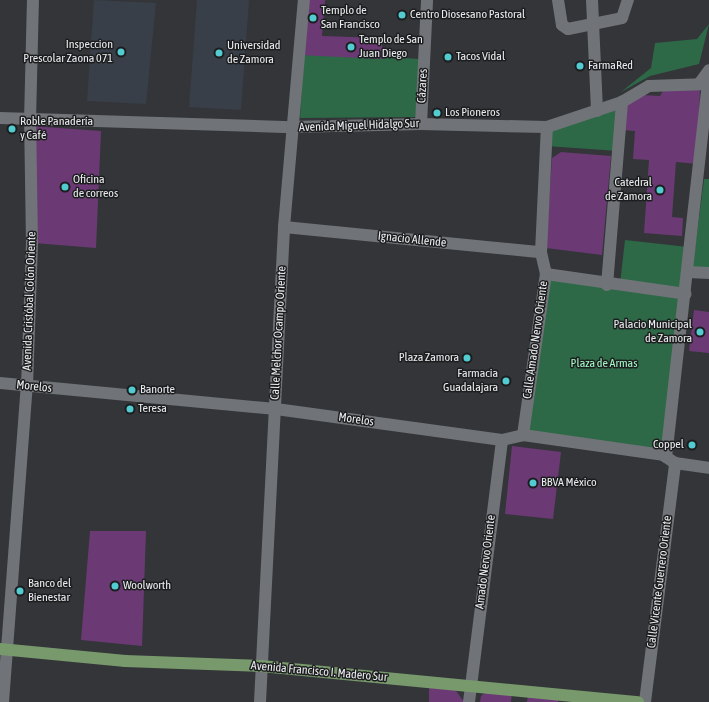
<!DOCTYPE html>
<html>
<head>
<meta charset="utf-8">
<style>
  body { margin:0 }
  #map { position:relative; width:709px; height:702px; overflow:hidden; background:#333539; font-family:"Asap Condensed",sans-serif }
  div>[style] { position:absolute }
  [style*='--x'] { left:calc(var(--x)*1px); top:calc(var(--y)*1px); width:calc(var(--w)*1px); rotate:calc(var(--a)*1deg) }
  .built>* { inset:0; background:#393f48 }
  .green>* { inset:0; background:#2d6847 }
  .building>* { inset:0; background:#6b3a75 }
  .minor>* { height:12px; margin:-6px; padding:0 6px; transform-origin:6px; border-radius:6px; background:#707377 }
  .major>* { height:12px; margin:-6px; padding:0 6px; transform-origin:6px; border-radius:6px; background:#78996c }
  .dots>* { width:11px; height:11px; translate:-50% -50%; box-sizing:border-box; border:2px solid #1c1d1e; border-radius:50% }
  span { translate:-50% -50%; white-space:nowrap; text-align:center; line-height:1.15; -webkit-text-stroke:3px #1c1d1e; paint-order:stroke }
  .poi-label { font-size:12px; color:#ebecef }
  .left { translate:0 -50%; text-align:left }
  .right { translate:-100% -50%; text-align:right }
  .street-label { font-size:12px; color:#ebecef }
  .park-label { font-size:12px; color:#a3fac6 }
</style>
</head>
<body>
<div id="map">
  <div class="built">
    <div style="clip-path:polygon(94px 0,156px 3px,146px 104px,87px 101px)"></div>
    <div style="clip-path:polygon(197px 0,249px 0,241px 110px,189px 107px)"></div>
  </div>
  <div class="green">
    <div style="clip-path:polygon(709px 24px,699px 64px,650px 76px,621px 92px,651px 68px,655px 43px,697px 39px)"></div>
    <div style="clip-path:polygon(304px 51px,419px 59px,417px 117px,300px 118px)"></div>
    <div style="clip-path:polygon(622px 102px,618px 151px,546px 146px,547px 127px)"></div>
    <div style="clip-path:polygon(704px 179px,709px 179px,709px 273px,692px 272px)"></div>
    <div style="clip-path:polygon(625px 240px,688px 247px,686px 294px,663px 455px,523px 435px,546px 274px,620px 284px)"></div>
  </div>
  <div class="building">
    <div style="clip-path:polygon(304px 0,325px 0,322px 36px,382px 38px,382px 59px,299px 55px)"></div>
    <div style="clip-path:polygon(666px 86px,700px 86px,698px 164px,676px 162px,672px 217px,683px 218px,682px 236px,644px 233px,649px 160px,633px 159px,635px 131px,622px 130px,627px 106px,642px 95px,660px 96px)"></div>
    <div style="clip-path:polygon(31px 126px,101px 131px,96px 248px,34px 243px)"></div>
    <div style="clip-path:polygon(561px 152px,611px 156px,602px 255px,546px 248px,552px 158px)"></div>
    <div style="clip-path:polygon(694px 310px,709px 312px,709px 353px,689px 351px)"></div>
    <div style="clip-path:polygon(512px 446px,561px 452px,553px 519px,505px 514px)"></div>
    <div style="clip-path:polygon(90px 531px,146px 531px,142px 646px,81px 640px)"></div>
    <div style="clip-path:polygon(429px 687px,454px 688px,464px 702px,429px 702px)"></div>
    <div style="clip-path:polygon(488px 690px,512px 692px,511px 702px,480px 702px,481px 696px)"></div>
    <div style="clip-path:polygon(528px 695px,559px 697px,558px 702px,527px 702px)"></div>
  </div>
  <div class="minor">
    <div style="--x:558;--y:0;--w:25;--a:81"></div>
    <div style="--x:562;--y:25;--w:7;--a:34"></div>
    <div style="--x:568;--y:29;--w:55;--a:-11.5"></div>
    <div style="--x:622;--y:18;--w:19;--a:-72"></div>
    <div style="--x:592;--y:0;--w:111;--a:87.4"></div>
    <div style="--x:699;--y:84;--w:17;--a:-54"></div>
    <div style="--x:0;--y:118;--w:292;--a:1.8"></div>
    <div style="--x:292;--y:127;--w:129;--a:-1.3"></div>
    <div style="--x:421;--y:124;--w:126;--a:1.4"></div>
    <div style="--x:547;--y:127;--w:79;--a:-18.4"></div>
    <div style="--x:622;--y:102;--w:31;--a:-31"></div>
    <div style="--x:649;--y:86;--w:60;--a:-1.9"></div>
    <div style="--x:421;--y:124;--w:124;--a:-87.2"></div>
    <div style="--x:284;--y:227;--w:258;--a:5.6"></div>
    <div style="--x:688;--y:272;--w:21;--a:3"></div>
    <div style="--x:546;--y:274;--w:141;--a:8.1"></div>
    <div style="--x:607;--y:285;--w:184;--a:-85.3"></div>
    <div style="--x:0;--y:383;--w:277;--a:5.4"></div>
    <div style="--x:276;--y:409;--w:228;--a:7.8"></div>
    <div style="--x:502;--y:440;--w:22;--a:-13"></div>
    <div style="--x:523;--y:435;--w:141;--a:8.1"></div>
    <div style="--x:663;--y:455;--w:14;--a:34"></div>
    <div style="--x:675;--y:463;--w:34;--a:8"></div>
    <div style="--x:523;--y:435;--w:163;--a:-81.9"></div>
    <div style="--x:546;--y:274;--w:23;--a:-103"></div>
    <div style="--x:541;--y:252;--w:125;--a:-87.3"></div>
    <div style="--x:666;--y:457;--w:375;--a:-83.6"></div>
    <div style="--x:3;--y:702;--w:317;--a:-85.7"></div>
    <div style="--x:27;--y:386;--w:143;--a:-88"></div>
    <div style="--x:32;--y:243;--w:122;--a:-90.9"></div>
    <div style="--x:30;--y:121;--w:121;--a:-88.6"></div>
    <div style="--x:260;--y:702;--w:476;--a:-87.1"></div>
    <div style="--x:284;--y:227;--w:228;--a:-85"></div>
    <div style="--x:469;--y:702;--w:264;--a:-82.8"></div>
    <div style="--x:645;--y:702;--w:241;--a:-82.8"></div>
  </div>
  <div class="major">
    <div style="--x:0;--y:649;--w:126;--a:5.5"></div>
    <div style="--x:125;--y:661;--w:136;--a:2.1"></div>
    <div style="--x:261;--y:666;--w:379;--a:5.5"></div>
  </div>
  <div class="dots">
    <div style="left:402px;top:15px;background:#52ccd0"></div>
    <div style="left:313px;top:18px;background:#52ccd0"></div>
    <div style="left:351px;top:47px;background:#52ccd0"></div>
    <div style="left:121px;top:52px;background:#52ccd0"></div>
    <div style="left:219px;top:53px;background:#52ccd0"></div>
    <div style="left:448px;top:57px;background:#52ccd0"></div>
    <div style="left:580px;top:66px;background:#52ccd0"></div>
    <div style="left:437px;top:113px;background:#52ccd0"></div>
    <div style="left:12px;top:129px;background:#52ccd0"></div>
    <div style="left:65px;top:187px;background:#52ccd0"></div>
    <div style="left:660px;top:190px;background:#52ccd0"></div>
    <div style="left:700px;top:332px;background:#52ccd0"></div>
    <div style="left:467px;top:358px;background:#52ccd0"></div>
    <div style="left:506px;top:381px;background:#52ccd0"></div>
    <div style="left:132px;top:390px;background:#52ccd0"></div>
    <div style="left:130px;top:409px;background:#52ccd0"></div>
    <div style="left:692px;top:445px;background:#52ccd0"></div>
    <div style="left:533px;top:483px;background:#52ccd0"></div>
    <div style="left:115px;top:586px;background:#52ccd0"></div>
    <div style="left:20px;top:591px;background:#52ccd0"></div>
  </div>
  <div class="poi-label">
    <span class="left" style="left:321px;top:18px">Templo de<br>San Francisco</span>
    <span class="left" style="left:410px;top:15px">Centro Diosesano Pastoral</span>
    <span class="left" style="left:359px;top:47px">Templo de San<br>Juan Diego</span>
    <span class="right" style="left:113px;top:52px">Inspeccion<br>Prescolar Zaona 071</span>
    <span class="left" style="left:227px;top:53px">Universidad<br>de Zamora</span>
    <span class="left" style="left:456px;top:57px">Tacos Vidal</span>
    <span class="left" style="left:588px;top:66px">FarmaRed</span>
    <span class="left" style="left:445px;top:113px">Los Pioneros</span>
    <span class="left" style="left:20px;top:129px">Roble Panadería<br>y Café</span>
    <span class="left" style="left:73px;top:187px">Oficina<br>de correos</span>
    <span class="right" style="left:652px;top:190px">Catedral<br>de Zamora</span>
    <span class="right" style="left:692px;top:332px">Palacio Municipal<br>de Zamora</span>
    <span class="right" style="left:459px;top:358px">Plaza Zamora</span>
    <span class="right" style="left:498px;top:381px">Farmacia<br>Guadalajara</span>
    <span class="left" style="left:140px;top:390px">Banorte</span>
    <span class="left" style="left:138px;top:409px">Teresa</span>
    <span class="right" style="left:684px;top:445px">Coppel</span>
    <span class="left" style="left:541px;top:483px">BBVA México</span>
    <span class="left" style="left:28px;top:591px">Banco del<br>Bienestar</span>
    <span class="left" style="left:123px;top:586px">Woolworth</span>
  </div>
  <div class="street-label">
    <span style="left:423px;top:86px;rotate:-87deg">Cázares</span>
    <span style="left:359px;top:126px;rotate:-2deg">Avenida Miguel Hidalgo Sur</span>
    <span style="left:412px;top:240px;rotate:6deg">Ignacio Allende</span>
    <span style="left:30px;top:301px;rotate:-88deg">Avenida Cristóbal Colón Oriente</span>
    <span style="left:279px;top:333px;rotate:-87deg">Calle Melchor Ocampo Oriente</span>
    <span style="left:536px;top:340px;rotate:-82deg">Calle Amado Nervo Oriente</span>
    <span style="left:34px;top:387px;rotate:6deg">Morelos</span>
    <span style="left:356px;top:420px;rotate:8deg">Morelos</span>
    <span style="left:486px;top:562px;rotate:-83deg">Amado Nervo Oriente</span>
    <span style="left:660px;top:582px;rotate:-83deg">Calle Vicente Guerrero Oriente</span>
    <span style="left:319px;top:672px;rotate:5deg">Avenida Francisco I. Madero Sur</span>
  </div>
  <div class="park-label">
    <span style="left:604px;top:364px">Plaza de Armas</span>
  </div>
</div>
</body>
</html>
